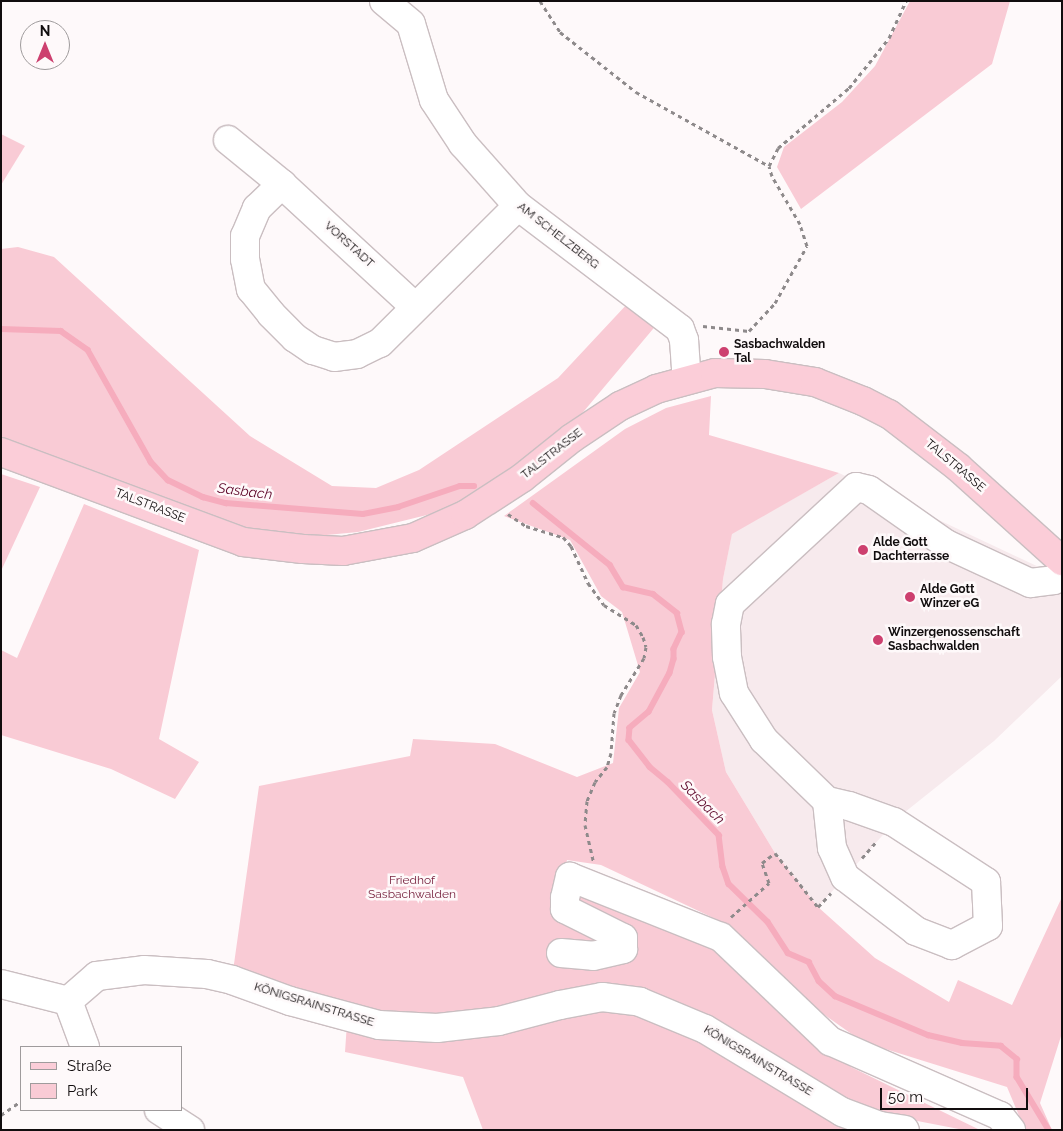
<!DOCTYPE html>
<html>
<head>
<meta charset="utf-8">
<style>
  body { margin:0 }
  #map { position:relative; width:1063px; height:1131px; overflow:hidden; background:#fef9fa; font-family:Raleway,sans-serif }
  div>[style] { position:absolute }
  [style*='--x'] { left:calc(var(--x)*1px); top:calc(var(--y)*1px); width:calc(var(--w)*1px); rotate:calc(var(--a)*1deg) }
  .built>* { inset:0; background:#f7eaed }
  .green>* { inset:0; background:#f9cbd5 }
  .stream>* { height:5.5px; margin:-2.75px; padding:0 2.75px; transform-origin:2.75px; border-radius:2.75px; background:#f6acbd }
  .path>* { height:3px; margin-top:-1.5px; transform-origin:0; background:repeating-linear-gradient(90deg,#8e8a8b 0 4px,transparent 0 8px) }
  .roads { filter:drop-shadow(1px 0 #cabec1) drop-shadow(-1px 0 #cabec1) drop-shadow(0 1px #cabec1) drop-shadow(0 -1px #cabec1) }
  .minor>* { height:28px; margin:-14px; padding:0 14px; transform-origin:14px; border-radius:14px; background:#fff }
  .major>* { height:28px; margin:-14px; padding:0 14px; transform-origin:14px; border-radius:14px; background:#fbcdd8 }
  .dots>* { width:14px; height:14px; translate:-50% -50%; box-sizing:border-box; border:2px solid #fef9fa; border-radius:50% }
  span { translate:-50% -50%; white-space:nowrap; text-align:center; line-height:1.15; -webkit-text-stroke:5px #fef9fa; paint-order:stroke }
  .street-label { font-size:12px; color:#110d0e }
  .poi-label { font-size:12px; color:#110d0e; font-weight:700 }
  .left { translate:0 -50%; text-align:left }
  .park-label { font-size:12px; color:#782440 }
  .water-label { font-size:14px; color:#5e072a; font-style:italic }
  .frame { position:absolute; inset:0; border:2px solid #110d0e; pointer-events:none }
  .legend { position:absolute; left:20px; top:1046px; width:162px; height:65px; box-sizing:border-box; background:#fef9fa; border:1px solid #9f9b9c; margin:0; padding:6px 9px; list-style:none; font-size:15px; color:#110d0e }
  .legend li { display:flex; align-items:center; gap:10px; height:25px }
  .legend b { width:25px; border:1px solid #9f9b9c }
  .north { position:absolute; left:20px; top:20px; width:50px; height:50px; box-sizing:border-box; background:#fef9fa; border:1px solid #9f9b9c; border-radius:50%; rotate:0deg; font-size:14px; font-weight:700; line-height:20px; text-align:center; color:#110d0e }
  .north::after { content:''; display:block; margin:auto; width:18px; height:22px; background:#cd406f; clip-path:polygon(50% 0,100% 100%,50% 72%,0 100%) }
  .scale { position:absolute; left:880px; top:1088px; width:148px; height:22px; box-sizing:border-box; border:2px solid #110d0e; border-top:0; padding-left:6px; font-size:15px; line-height:18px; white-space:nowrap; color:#110d0e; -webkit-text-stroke:4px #fef9fa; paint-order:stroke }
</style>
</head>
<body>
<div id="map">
  <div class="built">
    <div style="clip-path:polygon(839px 473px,1041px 568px,1062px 591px,1062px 676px,994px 741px,900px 816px,818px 907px,775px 853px,726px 772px,712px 710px,723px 579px,732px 533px)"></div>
  </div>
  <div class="green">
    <div style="clip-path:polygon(910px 1px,1010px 1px,992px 64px,801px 209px,777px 167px,784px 147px,842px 102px,875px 66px)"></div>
    <div style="clip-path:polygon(1px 134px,25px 146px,1px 185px)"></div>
    <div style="clip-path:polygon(18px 247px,54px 257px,250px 436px,332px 486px,376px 488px,419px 470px,558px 378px,629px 302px,658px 323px,579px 417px,505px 476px,439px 512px,358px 532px,295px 538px,246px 531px,48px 455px,1px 440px,1px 249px)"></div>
    <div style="clip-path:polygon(711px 396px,709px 435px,839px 473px,732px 534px,723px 579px,712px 710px,726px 772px,775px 853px,818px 907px,875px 958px,949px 1002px,958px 980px,1012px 1005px,1062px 897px,1062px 1033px,1040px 1103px,1052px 1130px,1025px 1130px,1007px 1087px,863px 1042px,775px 980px,722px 922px,601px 865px,567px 860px,561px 888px,719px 945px,777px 1002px,851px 1067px,980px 1130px,964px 1130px,881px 1114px,821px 1088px,638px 993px,441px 1018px,383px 1014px,233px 971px,259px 786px,410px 756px,413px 739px,495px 744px,577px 777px,613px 763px,619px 708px,640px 672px,622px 612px,601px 596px,570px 540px,504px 516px,625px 429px,666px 408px)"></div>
    <div style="clip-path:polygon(1px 474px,40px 487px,1px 571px)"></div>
    <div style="clip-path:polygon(84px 504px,199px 550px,159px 739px,199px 762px,175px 799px,111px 769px,1px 735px,1px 650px,17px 658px)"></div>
    <div style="clip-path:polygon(583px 1009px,658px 1017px,872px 1130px,483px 1130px,463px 1077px,345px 1052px,347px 1023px)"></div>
  </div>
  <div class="stream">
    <div style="--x:1;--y:329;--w:60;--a:1.9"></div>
    <div style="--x:61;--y:331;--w:33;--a:35"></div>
    <div style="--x:88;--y:350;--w:129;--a:60.6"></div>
    <div style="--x:151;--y:462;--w:25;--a:47"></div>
    <div style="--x:168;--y:480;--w:39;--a:26"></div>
    <div style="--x:203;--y:497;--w:24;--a:15"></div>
    <div style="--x:226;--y:503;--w:137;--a:4.6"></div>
    <div style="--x:363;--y:514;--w:36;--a:-11"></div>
    <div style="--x:398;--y:507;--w:65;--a:-18.7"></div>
    <div style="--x:460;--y:486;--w:14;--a:0"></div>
    <div style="--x:533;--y:503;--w:99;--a:38.8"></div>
    <div style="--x:610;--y:565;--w:26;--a:59"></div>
    <div style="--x:623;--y:587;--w:31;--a:13"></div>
    <div style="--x:653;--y:594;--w:31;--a:38"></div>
    <div style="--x:677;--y:613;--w:20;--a:75"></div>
    <div style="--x:682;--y:632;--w:19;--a:115"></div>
    <div style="--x:674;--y:649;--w:10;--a:90"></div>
    <div style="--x:674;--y:659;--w:15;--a:106"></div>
    <div style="--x:670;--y:673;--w:44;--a:118.3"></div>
    <div style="--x:649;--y:712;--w:25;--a:140"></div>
    <div style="--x:630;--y:728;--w:12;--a:95"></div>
    <div style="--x:629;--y:740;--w:34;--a:52"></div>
    <div style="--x:650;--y:767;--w:23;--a:40"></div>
    <div style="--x:668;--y:782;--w:74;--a:46.1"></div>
    <div style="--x:719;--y:835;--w:32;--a:83"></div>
    <div style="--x:723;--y:867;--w:18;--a:71"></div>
    <div style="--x:729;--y:884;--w:54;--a:44.3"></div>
    <div style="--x:768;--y:922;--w:37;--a:57"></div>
    <div style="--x:788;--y:953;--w:23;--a:23"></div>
    <div style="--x:809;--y:962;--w:21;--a:62"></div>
    <div style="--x:819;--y:981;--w:22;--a:43"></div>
    <div style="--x:835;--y:996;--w:101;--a:22.8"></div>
    <div style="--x:928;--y:1035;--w:35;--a:13"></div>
    <div style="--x:962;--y:1043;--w:39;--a:4"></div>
    <div style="--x:1001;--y:1046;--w:21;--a:39"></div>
    <div style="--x:1017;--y:1059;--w:18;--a:90"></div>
    <div style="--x:1017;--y:1077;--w:62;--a:58.9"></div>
  </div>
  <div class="path">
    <div style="--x:540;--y:1;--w:37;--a:57"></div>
    <div style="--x:560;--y:32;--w:97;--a:38.3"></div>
    <div style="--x:636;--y:92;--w:152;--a:29.1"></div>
    <div style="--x:703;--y:326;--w:46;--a:6.2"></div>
    <div style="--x:749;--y:331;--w:38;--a:-47"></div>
    <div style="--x:775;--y:303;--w:65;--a:-60.7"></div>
    <div style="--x:807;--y:246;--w:23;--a:-108"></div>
    <div style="--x:800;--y:224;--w:56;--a:-120.3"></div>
    <div style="--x:772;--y:176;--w:10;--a:-107"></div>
    <div style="--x:769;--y:166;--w:20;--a:-63"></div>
    <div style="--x:778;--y:148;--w:93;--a:-40.2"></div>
    <div style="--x:849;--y:88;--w:64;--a:-51.3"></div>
    <div style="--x:889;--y:38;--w:41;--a:-65.3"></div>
    <div style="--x:508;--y:514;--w:22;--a:34"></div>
    <div style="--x:526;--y:526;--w:39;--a:17"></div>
    <div style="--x:563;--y:537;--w:12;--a:48"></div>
    <div style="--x:571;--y:546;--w:41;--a:65.3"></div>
    <div style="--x:588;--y:583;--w:27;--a:54"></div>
    <div style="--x:604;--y:605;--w:38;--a:32"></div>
    <div style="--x:636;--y:625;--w:14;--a:60"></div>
    <div style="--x:643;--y:637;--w:10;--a:73"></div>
    <div style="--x:646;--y:647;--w:11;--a:100"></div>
    <div style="--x:644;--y:658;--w:44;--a:121.9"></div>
    <div style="--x:621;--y:695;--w:19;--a:111"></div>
    <div style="--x:614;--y:713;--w:40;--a:94.3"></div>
    <div style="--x:611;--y:753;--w:15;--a:106"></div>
    <div style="--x:607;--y:767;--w:19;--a:129"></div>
    <div style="--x:595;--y:782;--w:21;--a:113"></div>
    <div style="--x:587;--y:801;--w:24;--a:95"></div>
    <div style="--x:585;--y:825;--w:37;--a:77"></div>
    <div style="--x:862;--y:858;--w:23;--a:-49"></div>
    <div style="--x:731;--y:917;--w:51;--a:-41.8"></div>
    <div style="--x:769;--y:883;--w:21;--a:-109"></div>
    <div style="--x:762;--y:863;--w:16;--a:-38"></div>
    <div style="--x:775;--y:853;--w:69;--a:51.5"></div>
    <div style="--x:818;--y:907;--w:19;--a:-47"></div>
    <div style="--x:1;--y:1115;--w:24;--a:-35"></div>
  </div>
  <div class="roads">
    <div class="minor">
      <div style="--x:384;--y:1;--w:35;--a:40"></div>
      <div style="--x:411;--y:24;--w:79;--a:73.2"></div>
      <div style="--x:434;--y:100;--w:53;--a:56.6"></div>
      <div style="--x:463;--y:144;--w:83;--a:48.4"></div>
      <div style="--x:518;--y:206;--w:203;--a:37.2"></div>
      <div style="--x:680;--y:329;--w:12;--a:70"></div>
      <div style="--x:684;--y:340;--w:39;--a:86"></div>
      <div style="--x:228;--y:140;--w:70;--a:39.2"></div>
      <div style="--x:414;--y:306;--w:180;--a:-137.3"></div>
      <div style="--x:282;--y:184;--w:35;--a:136"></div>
      <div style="--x:257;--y:208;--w:30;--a:113"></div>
      <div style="--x:245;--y:236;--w:23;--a:90"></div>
      <div style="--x:245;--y:259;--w:31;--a:79"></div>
      <div style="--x:251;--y:289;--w:32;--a:51"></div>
      <div style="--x:271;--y:314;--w:34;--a:45"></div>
      <div style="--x:295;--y:338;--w:22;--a:34"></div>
      <div style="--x:313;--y:350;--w:22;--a:18"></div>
      <div style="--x:334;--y:357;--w:23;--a:-7"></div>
      <div style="--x:357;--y:354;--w:25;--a:-26"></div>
      <div style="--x:380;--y:343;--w:194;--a:-44.8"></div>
      <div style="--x:827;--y:801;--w:23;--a:13"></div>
      <div style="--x:849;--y:806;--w:48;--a:19.6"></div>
      <div style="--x:894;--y:822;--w:110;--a:33.1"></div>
      <div style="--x:986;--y:882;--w:44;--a:87.4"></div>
      <div style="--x:988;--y:926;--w:41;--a:152.2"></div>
      <div style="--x:952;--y:945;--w:39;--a:-159"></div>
      <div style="--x:916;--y:931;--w:89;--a:-142.7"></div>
      <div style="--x:845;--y:877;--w:32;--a:-114"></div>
      <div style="--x:832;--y:848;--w:47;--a:-96.1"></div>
      <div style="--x:827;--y:801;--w:88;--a:-135.9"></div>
      <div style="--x:764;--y:740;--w:56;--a:-122.6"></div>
      <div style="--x:734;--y:693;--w:37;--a:-101"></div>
      <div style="--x:727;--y:657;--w:33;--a:-92"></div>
      <div style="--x:726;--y:624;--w:20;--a:-79"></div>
      <div style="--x:730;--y:604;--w:172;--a:-42.9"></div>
      <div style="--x:856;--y:487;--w:13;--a:13"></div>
      <div style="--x:869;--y:490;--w:94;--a:35"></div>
      <div style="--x:946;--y:544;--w:93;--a:24.9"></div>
      <div style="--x:1030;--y:583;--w:24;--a:-7"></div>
      <div style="--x:1054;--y:580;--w:12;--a:-48"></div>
      <div style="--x:561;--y:953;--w:32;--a:5"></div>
      <div style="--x:593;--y:956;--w:31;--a:-13"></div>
      <div style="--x:623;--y:949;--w:11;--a:-90"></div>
      <div style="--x:623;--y:938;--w:65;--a:-153.4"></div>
      <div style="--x:565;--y:909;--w:11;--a:-90"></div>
      <div style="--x:565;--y:898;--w:22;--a:-77"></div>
      <div style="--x:570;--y:877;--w:162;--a:21.7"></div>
      <div style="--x:721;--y:937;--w:151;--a:43.7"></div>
      <div style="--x:830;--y:1041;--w:186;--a:23.8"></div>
      <div style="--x:1000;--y:1116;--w:18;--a:52"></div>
      <div style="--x:1;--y:984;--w:69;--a:14.2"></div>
      <div style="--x:68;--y:1001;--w:38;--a:-41"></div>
      <div style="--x:97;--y:976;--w:47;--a:-7.3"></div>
      <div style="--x:144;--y:970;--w:63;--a:3.6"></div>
      <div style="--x:207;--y:974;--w:26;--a:13"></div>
      <div style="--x:232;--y:980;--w:62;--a:19.9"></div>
      <div style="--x:290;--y:1001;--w:92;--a:15.1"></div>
      <div style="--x:379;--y:1025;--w:58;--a:3"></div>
      <div style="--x:437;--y:1028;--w:62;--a:-6.4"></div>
      <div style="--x:499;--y:1021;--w:63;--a:-14.7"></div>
      <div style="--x:560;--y:1005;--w:43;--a:-10.8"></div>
      <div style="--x:602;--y:997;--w:38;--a:7"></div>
      <div style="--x:640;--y:1002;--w:70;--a:22.6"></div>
      <div style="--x:705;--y:1029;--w:160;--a:31.2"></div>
      <div style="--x:842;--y:1112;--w:40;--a:20.2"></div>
      <div style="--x:880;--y:1126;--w:25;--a:9"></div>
      <div style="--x:68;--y:1001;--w:49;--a:69.7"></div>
      <div style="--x:159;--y:1110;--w:37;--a:33"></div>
    </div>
    <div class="major">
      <div style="--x:1;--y:452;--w:258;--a:20.4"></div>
      <div style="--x:243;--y:542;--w:60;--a:6.7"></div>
      <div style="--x:303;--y:549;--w:40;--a:2.9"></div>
      <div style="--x:343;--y:551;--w:71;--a:-10.5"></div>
      <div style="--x:413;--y:538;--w:57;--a:-23.9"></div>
      <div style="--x:465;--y:515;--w:68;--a:-33"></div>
      <div style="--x:522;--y:478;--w:64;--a:-38.7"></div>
      <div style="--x:572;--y:438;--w:58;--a:-33.7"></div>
      <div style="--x:620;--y:406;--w:40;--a:-25"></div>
      <div style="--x:656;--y:389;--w:61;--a:-15.2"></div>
      <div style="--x:715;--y:373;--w:50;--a:1.1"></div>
      <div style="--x:765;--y:374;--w:51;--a:9.1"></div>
      <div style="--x:815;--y:382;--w:52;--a:21.6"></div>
      <div style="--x:863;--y:401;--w:29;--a:27"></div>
      <div style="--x:889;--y:414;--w:88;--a:37.6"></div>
      <div style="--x:959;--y:468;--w:139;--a:42.1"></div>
    </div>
  </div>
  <div class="dots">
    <div style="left:724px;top:352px;background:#cd406f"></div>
    <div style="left:863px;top:550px;background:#cd406f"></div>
    <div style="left:910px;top:597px;background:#cd406f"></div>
    <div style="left:878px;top:640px;background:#cd406f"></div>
  </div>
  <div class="street-label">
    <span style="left:558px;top:236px;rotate:38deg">AM SCHELZBERG</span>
    <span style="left:349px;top:245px;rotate:42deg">VORSTADT</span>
    <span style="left:552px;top:454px;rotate:-38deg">TALSTRASSE</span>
    <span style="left:955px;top:466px;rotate:40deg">TALSTRASSE</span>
    <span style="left:150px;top:506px;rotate:21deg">TALSTRASSE</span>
    <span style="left:314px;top:1005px;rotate:17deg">KÖNIGSRAINSTRASSE</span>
    <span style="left:758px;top:1061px;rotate:31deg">KÖNIGSRAINSTRASSE</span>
  </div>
  <div class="poi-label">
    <span class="left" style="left:734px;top:352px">Sasbachwalden<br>Tal</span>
    <span class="left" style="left:873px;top:550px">Alde Gott<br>Dachterrasse</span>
    <span class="left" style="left:920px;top:597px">Alde Gott<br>Winzer eG</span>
    <span class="left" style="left:888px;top:640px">Winzergenossenschaft<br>Sasbachwalden</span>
  </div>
  <div class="park-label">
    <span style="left:412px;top:888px">Friedhof<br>Sasbachwalden</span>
  </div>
  <div class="water-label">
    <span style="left:245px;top:491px;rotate:7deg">Sasbach</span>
    <span style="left:703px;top:802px;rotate:45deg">Sasbach</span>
  </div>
  <div class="frame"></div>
  <ul class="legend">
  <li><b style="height:6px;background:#fbcdd8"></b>Straße</li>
  <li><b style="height:14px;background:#f9cbd5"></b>Park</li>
  </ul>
  <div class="north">N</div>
  <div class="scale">50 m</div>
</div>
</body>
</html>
